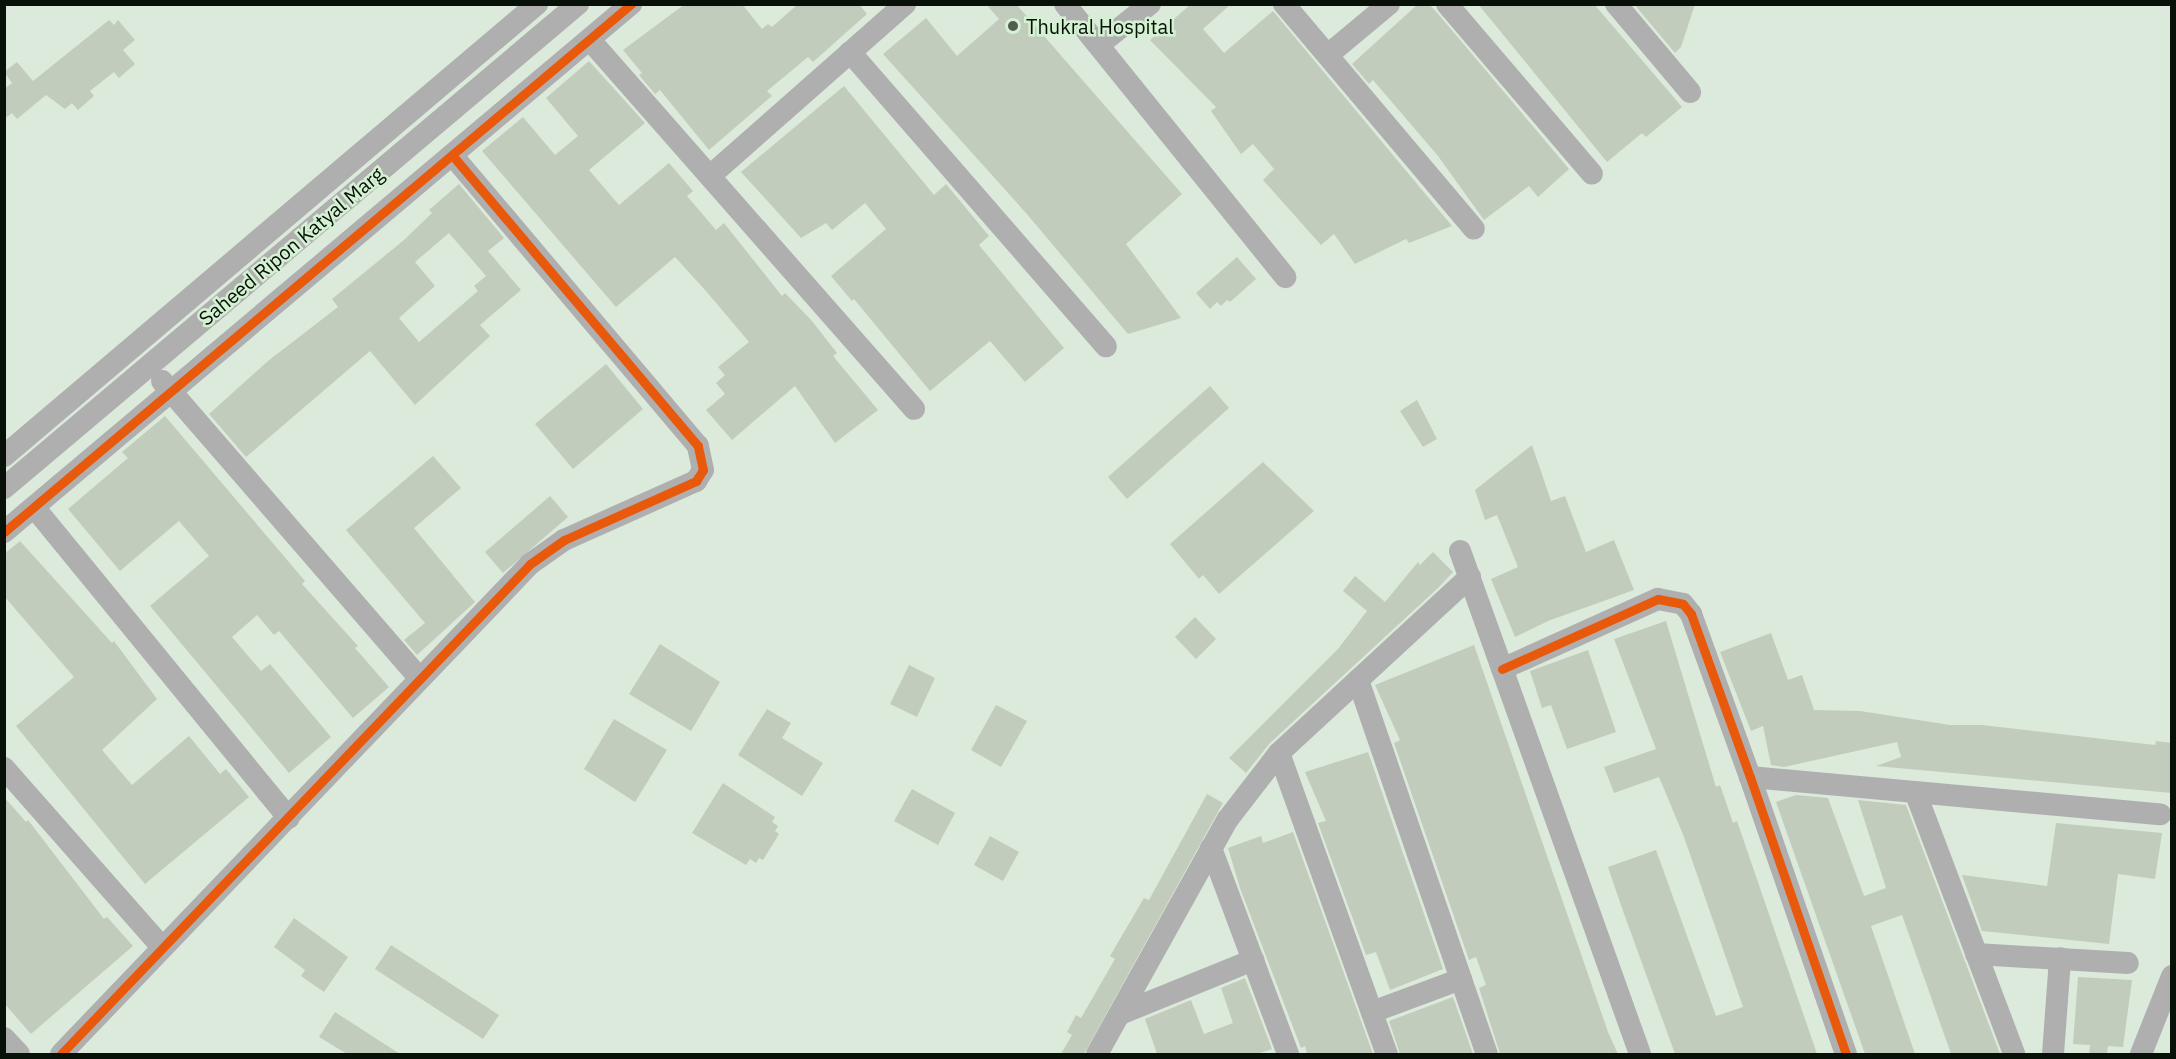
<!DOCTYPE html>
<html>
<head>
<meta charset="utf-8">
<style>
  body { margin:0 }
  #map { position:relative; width:2176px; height:1059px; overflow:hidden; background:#dbeada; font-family:"IBM Plex Sans",sans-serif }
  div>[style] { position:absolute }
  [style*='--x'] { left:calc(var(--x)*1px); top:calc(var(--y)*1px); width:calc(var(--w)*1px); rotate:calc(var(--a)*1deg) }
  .building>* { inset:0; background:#c2ccbd }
  .minor>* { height:22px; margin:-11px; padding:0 11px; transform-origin:11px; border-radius:11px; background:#b0afb0 }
  .cycleway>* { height:9px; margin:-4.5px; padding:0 4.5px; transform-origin:4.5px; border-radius:4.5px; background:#e8590c }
  .dots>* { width:16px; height:16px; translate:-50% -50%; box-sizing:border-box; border:3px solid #d5f1d3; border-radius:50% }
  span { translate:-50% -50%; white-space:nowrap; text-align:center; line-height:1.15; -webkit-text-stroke:5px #d5f1d3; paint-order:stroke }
  .poi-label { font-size:20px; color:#071107 }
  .left { translate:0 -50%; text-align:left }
  .street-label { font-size:20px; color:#071107 }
  .frame { position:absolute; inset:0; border:6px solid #071107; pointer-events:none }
</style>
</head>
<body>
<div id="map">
  <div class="building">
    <div style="clip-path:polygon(685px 4px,742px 4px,762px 29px,768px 24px,772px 27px,798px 4px,859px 4px,867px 14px,813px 62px,808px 57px,767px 91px,772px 96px,709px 150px,660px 90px,655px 94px,639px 75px,642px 73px,623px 50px)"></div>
    <div style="clip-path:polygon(986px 4px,1016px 4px,1182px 194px,1126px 244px,1181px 318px,1128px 334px,1026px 213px,883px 54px,926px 18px,957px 56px,999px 19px)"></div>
    <div style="clip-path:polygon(1191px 4px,1231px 4px,1203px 29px,1224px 53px,1273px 11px,1452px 226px,1409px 243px,1406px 239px,1355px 264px,1334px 234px,1321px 245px,1263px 180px,1274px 169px,1253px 144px,1241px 154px,1211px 111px,1216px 107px,1150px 40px)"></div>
    <div style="clip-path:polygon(1418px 4px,1429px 4px,1439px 15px,1569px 169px,1538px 197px,1529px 186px,1484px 220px,1438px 156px,1373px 80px,1369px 84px,1352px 64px)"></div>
    <div style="clip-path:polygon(1478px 4px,1594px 4px,1682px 107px,1646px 137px,1642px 133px,1607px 162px)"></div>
    <div style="clip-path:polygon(1634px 4px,1695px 4px,1681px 47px,1675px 53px)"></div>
    <div style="clip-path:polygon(109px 20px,114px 25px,118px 20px,135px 40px,123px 50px,135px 64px,119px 78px,114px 72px,90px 91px,94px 96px,78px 110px,72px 103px,65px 109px,46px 95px,17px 119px,12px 113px,4px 119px,4px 89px,12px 83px,4px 72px,17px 62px,33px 81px)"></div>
    <div style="clip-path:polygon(589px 61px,645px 123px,589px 170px,619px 205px,669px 163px,693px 191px,687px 196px,716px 230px,724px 223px,782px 296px,785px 293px,812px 321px,837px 353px,833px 356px,878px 410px,835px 443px,795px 386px,732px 440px,706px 410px,725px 394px,716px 383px,725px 375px,718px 367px,749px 342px,706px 291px,675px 257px,616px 307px,482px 151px,523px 117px,555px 155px,578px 136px,546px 98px)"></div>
    <div style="clip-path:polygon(844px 86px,934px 195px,946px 184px,989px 236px,979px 245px,1064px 348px,1025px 382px,990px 341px,930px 391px,854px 299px,852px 301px,831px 276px,886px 229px,865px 203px,832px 230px,826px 223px,801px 238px,741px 172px)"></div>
    <div style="clip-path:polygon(evenodd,459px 184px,504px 238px,488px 251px,521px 290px,480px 325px,490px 336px,415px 405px,370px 351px,246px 457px,209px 414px,268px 361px,338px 307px,332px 299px,404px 240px,432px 213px,429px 210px,459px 184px,449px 233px,486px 276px,474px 286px,478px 291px,419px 342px,399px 318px,435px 286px,415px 262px,449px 233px)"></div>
    <div style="clip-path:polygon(1237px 257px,1256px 279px,1230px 302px,1227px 300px,1221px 306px,1217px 302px,1210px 309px,1196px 293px)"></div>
    <div style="clip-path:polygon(606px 364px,643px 409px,573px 469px,535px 424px)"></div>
    <div style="clip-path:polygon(1210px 386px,1229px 408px,1127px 499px,1108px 477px)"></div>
    <div style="clip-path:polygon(1417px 400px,1437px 439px,1423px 447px,1400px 411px)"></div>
    <div style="clip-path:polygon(165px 416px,305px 581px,302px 584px,358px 646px,355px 648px,389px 687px,353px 718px,279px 631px,274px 635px,257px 615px,232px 637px,261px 671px,270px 664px,331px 737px,289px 773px,150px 606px,209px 556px,179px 521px,120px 571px,68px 509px,128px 458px,122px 452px)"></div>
    <div style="clip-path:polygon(1532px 445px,1551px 501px,1565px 496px,1586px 552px,1614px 540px,1634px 590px,1548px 621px,1515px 637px,1491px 579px,1518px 567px,1497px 515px,1485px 520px,1475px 490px)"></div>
    <div style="clip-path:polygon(433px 456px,461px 488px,414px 528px,475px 602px,417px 655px,404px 640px,425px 623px,346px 530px)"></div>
    <div style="clip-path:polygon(1263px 462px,1314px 511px,1219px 594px,1203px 575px,1199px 579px,1170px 544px)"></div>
    <div style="clip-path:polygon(550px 496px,568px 517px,503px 573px,485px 552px)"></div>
    <div style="clip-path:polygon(20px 541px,112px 643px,114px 641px,157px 699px,102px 750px,132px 785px,189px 736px,220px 774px,226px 769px,249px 797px,145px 884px,16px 726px,74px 677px,4px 596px,4px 554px)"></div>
    <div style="clip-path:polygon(1433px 552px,1453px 572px,1439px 587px,1270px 743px,1246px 773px,1229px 758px,1338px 649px,1367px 611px,1343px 591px,1355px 576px,1385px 602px,1418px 562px,1420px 565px)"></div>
    <div style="clip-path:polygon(1195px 617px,1216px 639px,1196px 659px,1175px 637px)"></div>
    <div style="clip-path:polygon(1666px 621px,1716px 787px,1720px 785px,1733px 823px,1737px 821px,1817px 1054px,1675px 1054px,1623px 911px,1608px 867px,1656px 850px,1716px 1016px,1743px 1007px,1684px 837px,1659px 777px,1614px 793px,1604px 767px,1656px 749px,1614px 639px)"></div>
    <div style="clip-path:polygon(1771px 633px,1788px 680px,1802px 675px,1814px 710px,1860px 711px,1950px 725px,1982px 725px,2155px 745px,2156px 741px,2172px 743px,2172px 793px,1876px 766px,1901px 757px,1897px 742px,1784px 767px,1771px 765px,1763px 726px,1751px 731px,1720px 652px)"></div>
    <div style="clip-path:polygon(660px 644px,720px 682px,691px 731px,629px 694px)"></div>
    <div style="clip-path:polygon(1474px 645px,1608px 1032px,1618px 1054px,1500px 1054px,1479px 988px,1486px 985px,1476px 957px,1469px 960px,1394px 743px,1400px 740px,1375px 685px)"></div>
    <div style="clip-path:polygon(1588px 650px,1616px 732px,1567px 749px,1551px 705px,1542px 708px,1530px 671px)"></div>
    <div style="clip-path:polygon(909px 665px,935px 678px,917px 717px,890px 704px)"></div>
    <div style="clip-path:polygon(996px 705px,1027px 721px,1001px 767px,971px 750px)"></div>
    <div style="clip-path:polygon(767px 709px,791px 723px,782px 738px,823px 763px,802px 796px,738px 755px)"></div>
    <div style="clip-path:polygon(614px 719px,667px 750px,635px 802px,584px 769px)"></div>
    <div style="clip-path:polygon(1368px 752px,1443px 969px,1390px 990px,1376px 952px,1366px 955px,1318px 823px,1326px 821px,1305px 772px)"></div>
    <div style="clip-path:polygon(723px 783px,775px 817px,772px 822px,778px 826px,775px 831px,779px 834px,763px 860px,759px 858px,756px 863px,750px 859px,746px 865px,692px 833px)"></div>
    <div style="clip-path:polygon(912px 789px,955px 813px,938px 845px,894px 821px)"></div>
    <div style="clip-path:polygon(1207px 794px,1223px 803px,1084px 1054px,1061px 1054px,1072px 1035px,1067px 1032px,1076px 1015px,1081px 1018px,1115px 959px,1110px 956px,1144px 898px,1149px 900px)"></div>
    <div style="clip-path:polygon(1796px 795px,1828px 798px,1864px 896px,1886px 888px,1858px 800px,1906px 805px,2000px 1054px,1951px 1054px,1902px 915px,1871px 926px,1915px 1054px,1865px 1054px,1776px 802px)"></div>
    <div style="clip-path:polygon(4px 797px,26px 822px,28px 820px,104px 919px,107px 917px,133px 946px,31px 1034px,4px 1003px)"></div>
    <div style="clip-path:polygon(2056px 823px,2162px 833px,2155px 879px,2118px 874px,2109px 944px,1982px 931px,1962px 875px,2047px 886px)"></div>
    <div style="clip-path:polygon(1293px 832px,1373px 1054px,1307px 1054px,1305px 1046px,1301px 1048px,1240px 888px,1228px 848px,1261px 836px,1263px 843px)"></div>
    <div style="clip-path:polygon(990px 836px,1019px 852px,1003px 881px,974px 865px)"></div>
    <div style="clip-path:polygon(294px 918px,348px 957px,324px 992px,301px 976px,305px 970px,274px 947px)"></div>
    <div style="clip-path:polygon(391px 945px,499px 1015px,483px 1039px,375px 969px)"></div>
    <div style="clip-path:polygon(2078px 977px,2132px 980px,2123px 1047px,2108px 1046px,2107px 1054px,2089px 1054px,2090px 1045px,2073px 1044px)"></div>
    <div style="clip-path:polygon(1245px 978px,1272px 1049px,1257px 1054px,1157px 1054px,1145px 1019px,1191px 1000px,1204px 1034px,1233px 1023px,1221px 988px)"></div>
    <div style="clip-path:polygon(1453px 997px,1473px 1054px,1400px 1054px,1389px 1021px)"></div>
    <div style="clip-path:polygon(335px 1012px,400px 1054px,347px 1054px,319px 1037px)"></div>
  </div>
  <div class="minor">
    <div style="--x:1065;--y:4;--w:351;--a:51.1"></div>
    <div style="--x:1284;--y:4;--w:294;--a:49.8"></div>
    <div style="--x:1447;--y:4;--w:223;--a:49.5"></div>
    <div style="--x:1616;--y:4;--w:115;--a:49.9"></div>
    <div style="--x:590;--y:40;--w:491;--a:48.7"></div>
    <div style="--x:1100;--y:44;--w:64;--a:-38.7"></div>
    <div style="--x:850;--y:52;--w:390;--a:49"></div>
    <div style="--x:1329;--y:54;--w:78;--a:-39.8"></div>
    <div style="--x:710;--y:176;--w:260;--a:-41.4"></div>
    <div style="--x:162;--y:381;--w:393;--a:49.1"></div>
    <div style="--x:4;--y:456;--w:699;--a:-40.3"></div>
    <div style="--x:4;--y:488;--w:751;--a:-40.14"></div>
    <div style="--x:34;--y:507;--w:402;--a:50.7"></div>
    <div style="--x:4;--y:532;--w:820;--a:-40.1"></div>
    <div style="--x:1460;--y:551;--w:534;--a:70.31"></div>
    <div style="--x:1502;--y:669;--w:171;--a:-24.2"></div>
    <div style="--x:1658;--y:599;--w:25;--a:11"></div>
    <div style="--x:1683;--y:604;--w:13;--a:51"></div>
    <div style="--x:1691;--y:614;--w:173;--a:70.1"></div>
    <div style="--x:1750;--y:777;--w:293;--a:70.9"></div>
    <div style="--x:1358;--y:680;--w:396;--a:71"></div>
    <div style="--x:1279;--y:753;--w:320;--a:70.3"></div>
    <div style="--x:4;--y:768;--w:239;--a:48.6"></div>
    <div style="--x:1750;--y:777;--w:412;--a:5.2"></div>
    <div style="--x:1916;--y:794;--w:278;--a:69.3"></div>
    <div style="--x:1211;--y:848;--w:220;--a:69.5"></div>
    <div style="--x:1976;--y:954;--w:152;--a:3.4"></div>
    <div style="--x:1372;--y:1012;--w:95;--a:-20.3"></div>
    <div style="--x:1120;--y:1014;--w:144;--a:-22.1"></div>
    <div style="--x:4;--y:1038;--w:22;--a:47"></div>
    <div style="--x:61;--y:1054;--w:678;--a:-46.25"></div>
    <div style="--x:530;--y:564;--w:42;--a:-35.2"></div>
    <div style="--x:564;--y:540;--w:145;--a:-24.1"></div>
    <div style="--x:696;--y:481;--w:13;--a:-58"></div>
    <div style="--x:703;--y:470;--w:25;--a:-102"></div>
    <div style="--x:698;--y:446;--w:381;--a:-130.2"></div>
    <div style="--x:1097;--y:1054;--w:269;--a:-60.9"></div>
    <div style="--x:1228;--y:819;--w:83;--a:-52.3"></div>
    <div style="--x:1279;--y:753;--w:260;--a:-42.7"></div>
    <div style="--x:2053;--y:1054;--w:96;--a:-85.8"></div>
    <div style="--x:2141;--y:1054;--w:84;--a:-68.3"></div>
  </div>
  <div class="cycleway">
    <div style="--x:4;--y:532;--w:820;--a:-40.1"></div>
    <div style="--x:1502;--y:669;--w:171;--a:-24.2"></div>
    <div style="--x:1658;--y:599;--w:25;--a:11"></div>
    <div style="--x:1683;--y:604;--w:13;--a:51"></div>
    <div style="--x:1691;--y:614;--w:173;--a:70.1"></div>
    <div style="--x:1750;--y:777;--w:293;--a:70.9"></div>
    <div style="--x:61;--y:1054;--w:678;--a:-46.25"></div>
    <div style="--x:530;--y:564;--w:42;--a:-35.2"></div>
    <div style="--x:564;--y:540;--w:145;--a:-24.1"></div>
    <div style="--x:696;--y:481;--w:13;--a:-58"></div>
    <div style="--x:703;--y:470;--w:25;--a:-102"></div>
    <div style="--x:698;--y:446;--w:381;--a:-130.2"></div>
  </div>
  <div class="dots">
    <div style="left:1013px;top:26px;background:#515d51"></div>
  </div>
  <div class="poi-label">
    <span class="left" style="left:1026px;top:26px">Thukral Hospital</span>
  </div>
  <div class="street-label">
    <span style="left:291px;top:246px;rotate:-40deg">Saheed Ripon Katyal Marg</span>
  </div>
  <div class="frame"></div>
</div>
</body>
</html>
